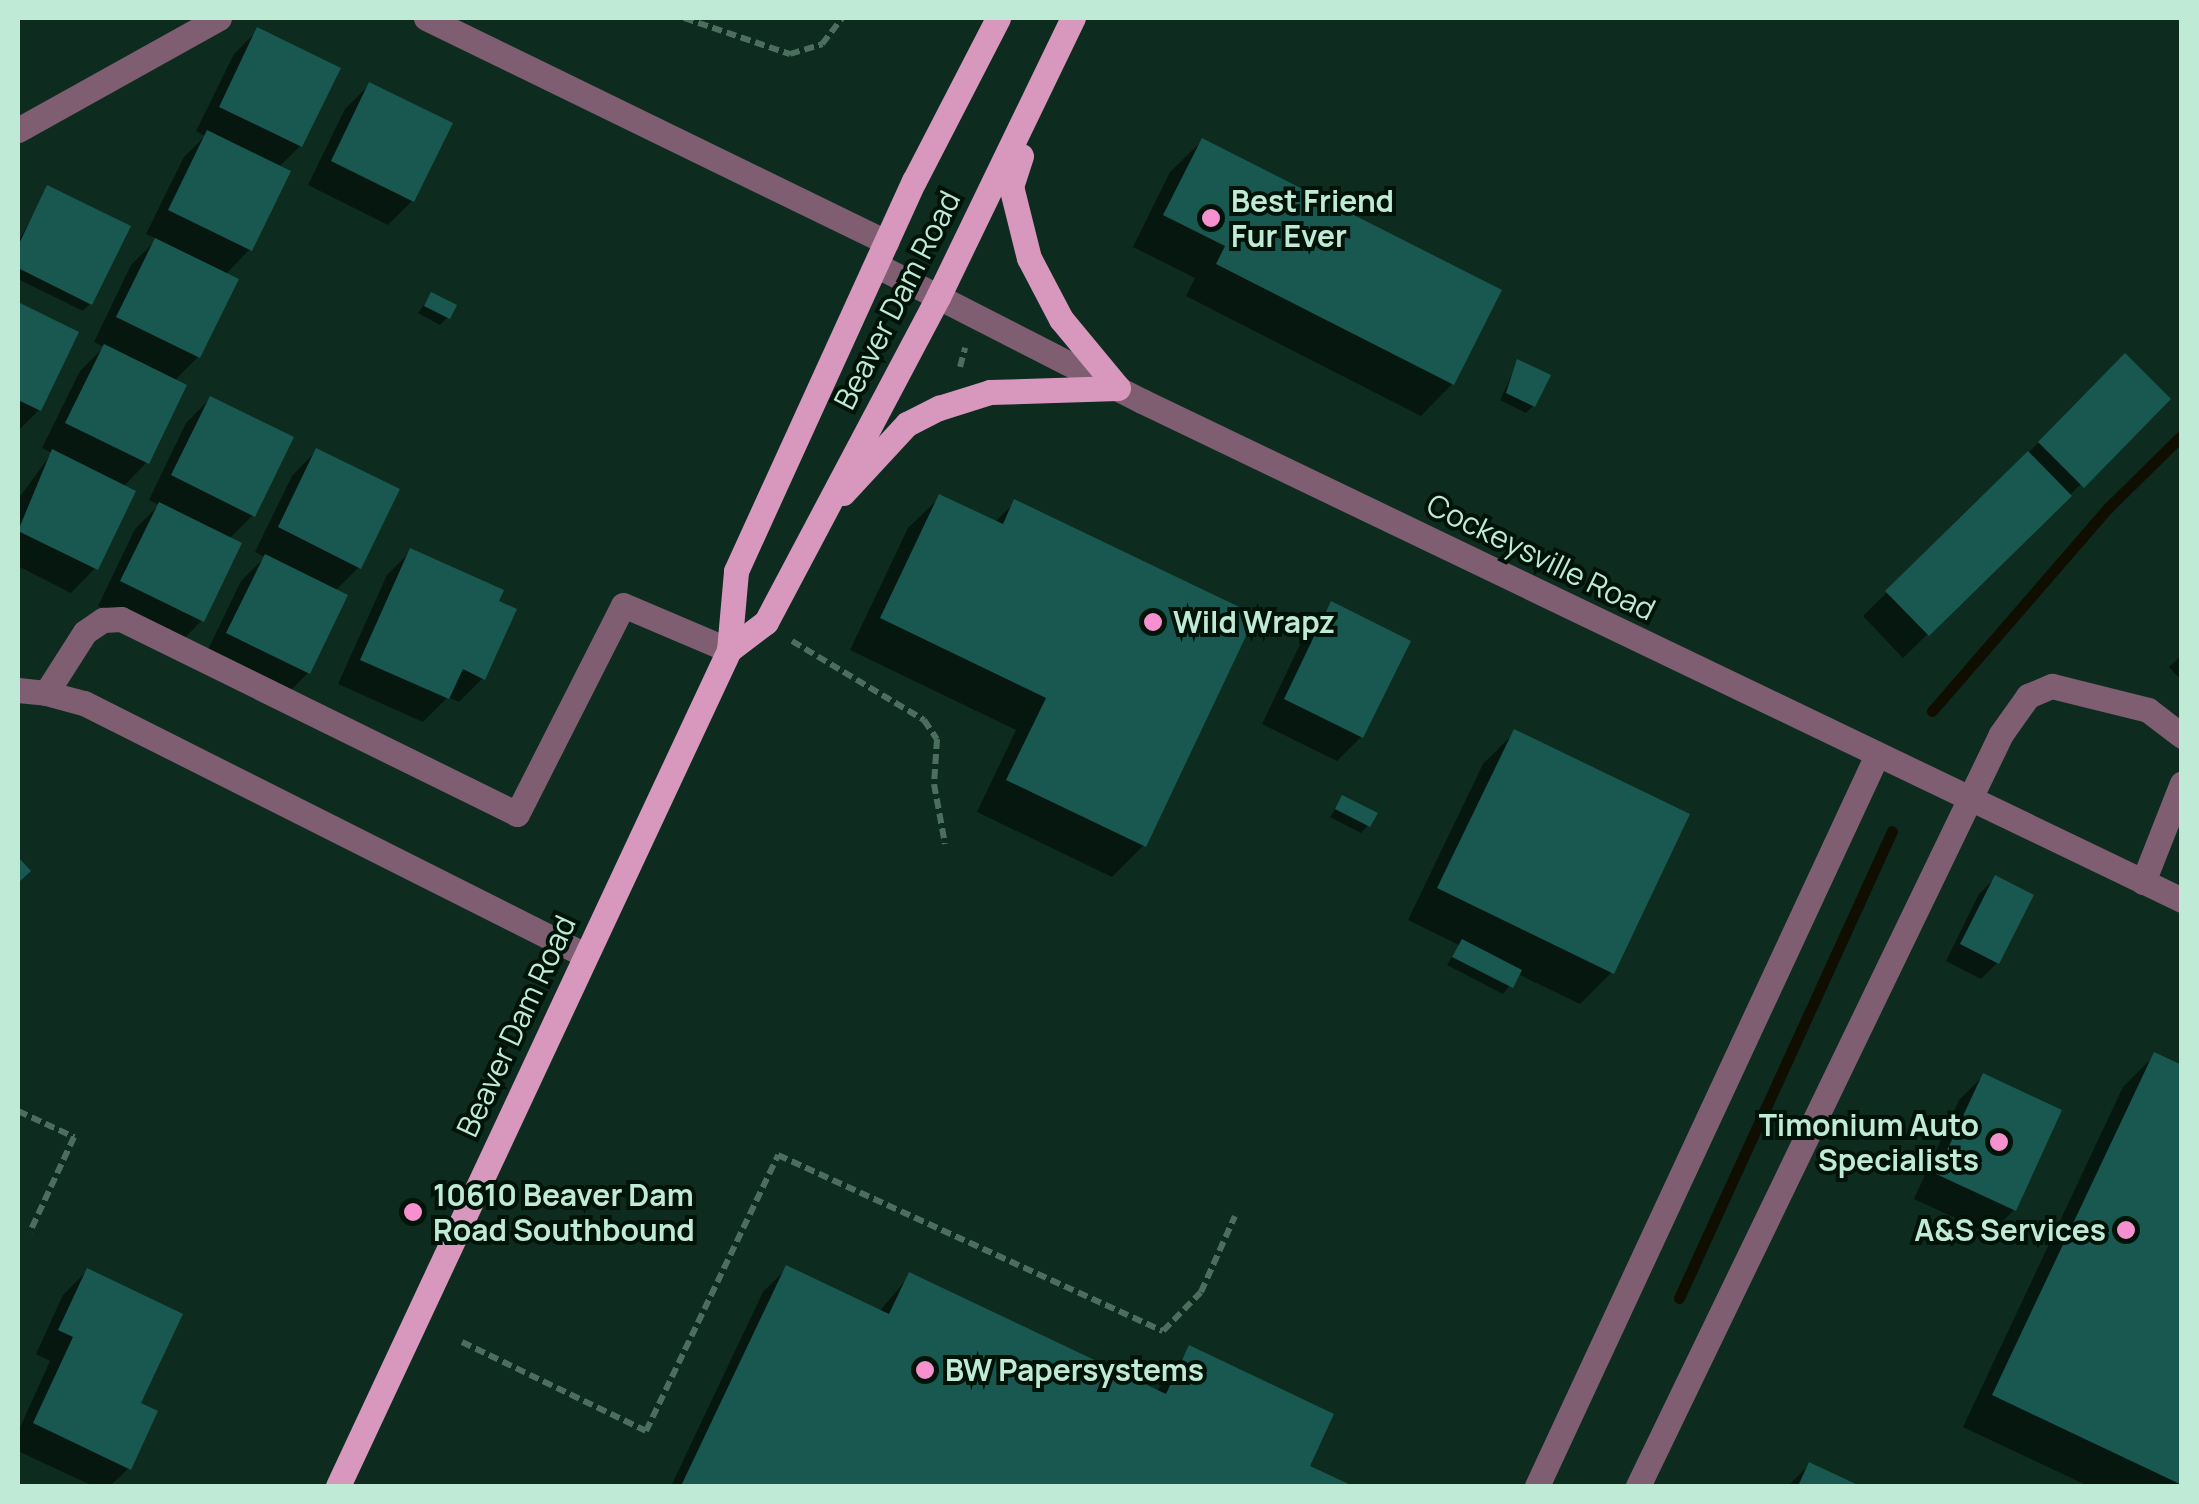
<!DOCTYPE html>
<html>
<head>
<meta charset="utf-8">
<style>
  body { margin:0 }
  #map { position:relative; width:2199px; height:1504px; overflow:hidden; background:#0d2b1f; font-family:Manrope,sans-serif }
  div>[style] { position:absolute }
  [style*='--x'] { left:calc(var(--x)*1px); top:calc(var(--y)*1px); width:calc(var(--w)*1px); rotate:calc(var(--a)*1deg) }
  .shadow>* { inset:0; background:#0007 }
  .stream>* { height:11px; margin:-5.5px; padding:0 5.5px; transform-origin:5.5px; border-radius:5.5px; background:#100e00 }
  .building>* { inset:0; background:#185850 }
  .path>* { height:6px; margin-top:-3px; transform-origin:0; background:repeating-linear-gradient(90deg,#4c6e5f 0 10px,transparent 0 15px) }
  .minor>* { height:25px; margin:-12.5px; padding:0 12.5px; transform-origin:12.5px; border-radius:12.5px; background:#7e5e70 }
  .major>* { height:25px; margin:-12.5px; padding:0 12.5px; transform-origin:12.5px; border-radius:12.5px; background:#d897bd }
  .dots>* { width:28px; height:28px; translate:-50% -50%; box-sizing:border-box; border:5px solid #001308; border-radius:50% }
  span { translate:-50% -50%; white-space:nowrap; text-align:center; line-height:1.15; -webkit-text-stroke:8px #001308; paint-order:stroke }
  .poi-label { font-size:30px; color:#bfead5; font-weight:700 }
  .left { translate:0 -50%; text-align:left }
  .right { translate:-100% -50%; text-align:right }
  .street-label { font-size:30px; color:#bfead5 }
  .frame { position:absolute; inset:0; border:20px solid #bfead5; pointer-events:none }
</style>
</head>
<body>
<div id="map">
  <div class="shadow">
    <div style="clip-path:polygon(258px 30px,300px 146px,278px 168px,250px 249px,225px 275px,198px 357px,174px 381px,184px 386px,146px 463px,123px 487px,95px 568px,71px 593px,18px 566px,18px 499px,52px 453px,42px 448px,80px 371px,104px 347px,94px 342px,131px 265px,157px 239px,146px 234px,184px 157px,205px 136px,196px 131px,234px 54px)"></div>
    <div style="clip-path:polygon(369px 85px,412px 201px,388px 225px,308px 185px,345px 109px)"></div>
    <div style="clip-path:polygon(1202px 141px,1452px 384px,1421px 416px,1186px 296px,1195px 278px,1133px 247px,1170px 172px)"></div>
    <div style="clip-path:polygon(48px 188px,90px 304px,83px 311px,18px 279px,18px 242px)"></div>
    <div style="clip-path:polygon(431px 295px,448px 317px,440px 325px,418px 313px)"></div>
    <div style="clip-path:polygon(18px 305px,76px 333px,39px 410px,18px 431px)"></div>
    <div style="clip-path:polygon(2125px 357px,2168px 399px,1903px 658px,1863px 616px)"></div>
    <div style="clip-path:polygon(1518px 362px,1533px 406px,1526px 413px,1500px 400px)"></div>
    <div style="clip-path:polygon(210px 399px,253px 515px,229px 539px,202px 620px,178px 645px,98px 606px,135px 529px,159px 505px,149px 500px,186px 423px)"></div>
    <div style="clip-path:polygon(316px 451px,359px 567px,335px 591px,308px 673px,284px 697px,204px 658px,241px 581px,265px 557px,255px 552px,292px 476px)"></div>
    <div style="clip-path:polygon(940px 497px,994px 523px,1015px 502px,1143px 846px,1112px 877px,977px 812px,1016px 730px,850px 650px,908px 528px)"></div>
    <div style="clip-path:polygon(411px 551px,483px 678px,459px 702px,448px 697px,423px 722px,338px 684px,387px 575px)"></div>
    <div style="clip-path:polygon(1332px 604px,1361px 737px,1337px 761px,1262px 724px,1308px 628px)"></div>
    <div style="clip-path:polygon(2182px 655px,2182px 681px,2169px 667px)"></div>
    <div style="clip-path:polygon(1515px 732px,1612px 972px,1580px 1004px,1518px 974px,1503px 994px,1447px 965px,1459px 945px,1408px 920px,1483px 764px)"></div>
    <div style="clip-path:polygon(1343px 798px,1368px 825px,1361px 833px,1330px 817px)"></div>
    <div style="clip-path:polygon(1995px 878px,1997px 963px,1981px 979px,1946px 961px,1979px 894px)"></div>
    <div style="clip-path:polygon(2155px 1055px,2182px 1068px,2182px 1486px,2088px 1486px,1963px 1427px,2123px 1087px)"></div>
    <div style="clip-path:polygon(1983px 1076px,2014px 1210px,1990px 1234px,1914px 1199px,1959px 1100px)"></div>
    <div style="clip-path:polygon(787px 1268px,879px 1312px,910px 1275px,1156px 1392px,1190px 1348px,1306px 1467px,1347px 1486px,671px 1486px,763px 1292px)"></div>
    <div style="clip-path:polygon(87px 1271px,138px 1404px,129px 1468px,110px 1486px,93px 1486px,18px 1451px,18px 1432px,50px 1361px,36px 1354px,63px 1295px)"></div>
    <div style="clip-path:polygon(1809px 1465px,1854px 1486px,1788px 1486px)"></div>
  </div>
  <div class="stream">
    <div style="--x:1932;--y:711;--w:269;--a:-49.1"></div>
    <div style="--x:2108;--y:508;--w:104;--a:-44.6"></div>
    <div style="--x:1679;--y:1298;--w:513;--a:-65.48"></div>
  </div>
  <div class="building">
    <div style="clip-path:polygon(257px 27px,341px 68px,302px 147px,219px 107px)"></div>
    <div style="clip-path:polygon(369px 82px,453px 123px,414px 202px,331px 161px)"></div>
    <div style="clip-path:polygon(207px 130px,291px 171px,252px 251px,168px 210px)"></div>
    <div style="clip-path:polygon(1202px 138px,1502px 290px,1454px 385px,1216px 264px,1225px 246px,1163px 215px)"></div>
    <div style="clip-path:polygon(47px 185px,131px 226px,92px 305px,18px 268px,18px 246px)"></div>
    <div style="clip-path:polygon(155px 238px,239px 279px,200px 358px,116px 317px)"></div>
    <div style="clip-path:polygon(431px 292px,457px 305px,450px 319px,424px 306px)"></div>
    <div style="clip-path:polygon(18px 302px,79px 332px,41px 411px,18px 400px)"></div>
    <div style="clip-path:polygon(104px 344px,187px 385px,149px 464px,65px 423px)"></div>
    <div style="clip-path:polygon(2125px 353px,2171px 399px,2084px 488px,2038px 442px)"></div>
    <div style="clip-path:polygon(1517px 359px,1551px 375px,1535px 407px,1506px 393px)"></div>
    <div style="clip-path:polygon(210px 396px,294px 437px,255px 517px,171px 475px)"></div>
    <div style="clip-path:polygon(316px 448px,400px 489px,361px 569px,278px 527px)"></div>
    <div style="clip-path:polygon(52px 449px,136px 491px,98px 570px,18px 531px)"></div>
    <div style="clip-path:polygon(2028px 451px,2072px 496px,1929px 636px,1885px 591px)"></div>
    <div style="clip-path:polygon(939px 494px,1003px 524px,1014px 499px,1256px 615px,1146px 847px,1006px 780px,1046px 698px,880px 618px)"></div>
    <div style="clip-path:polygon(159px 502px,242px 543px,204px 622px,120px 581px)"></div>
    <div style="clip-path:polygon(410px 548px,504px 590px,499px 601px,517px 609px,485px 680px,463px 669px,449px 699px,360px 660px)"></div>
    <div style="clip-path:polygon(265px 554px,348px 595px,310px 674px,226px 633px)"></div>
    <div style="clip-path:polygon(1331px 601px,1411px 641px,1363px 738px,1284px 699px)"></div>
    <div style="clip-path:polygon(1514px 729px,1690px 814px,1614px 974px,1437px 888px)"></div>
    <div style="clip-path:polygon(1342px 795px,1378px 813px,1370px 827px,1335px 809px)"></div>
    <div style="clip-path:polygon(18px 857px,31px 871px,18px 883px)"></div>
    <div style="clip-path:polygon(1995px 875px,2034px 895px,1999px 964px,1960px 944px)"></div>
    <div style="clip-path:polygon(1462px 939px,1522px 970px,1513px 988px,1452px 957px)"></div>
    <div style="clip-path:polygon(2154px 1052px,2182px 1065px,2182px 1485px,1992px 1395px)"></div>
    <div style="clip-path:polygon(1983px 1073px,2062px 1110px,2016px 1211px,1936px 1174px)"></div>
    <div style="clip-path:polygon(786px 1265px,889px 1314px,909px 1272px,1166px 1394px,1189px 1345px,1334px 1414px,1310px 1466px,1353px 1486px,681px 1486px)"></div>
    <div style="clip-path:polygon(87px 1268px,183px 1314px,141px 1403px,158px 1411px,131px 1470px,33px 1423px,73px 1337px,58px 1330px)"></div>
    <div style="clip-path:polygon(1809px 1462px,1860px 1486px,1798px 1486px)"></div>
  </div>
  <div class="path">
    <div style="--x:684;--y:18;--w:112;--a:18.8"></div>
    <div style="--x:790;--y:54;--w:34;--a:-17"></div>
    <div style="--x:822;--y:44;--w:33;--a:-52"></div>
    <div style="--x:960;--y:367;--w:20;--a:-75"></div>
    <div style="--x:792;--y:641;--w:154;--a:30.9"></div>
    <div style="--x:924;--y:720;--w:23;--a:56"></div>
    <div style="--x:937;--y:739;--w:45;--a:93.8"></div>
    <div style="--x:934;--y:784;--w:61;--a:79.6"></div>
    <div style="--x:18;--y:1111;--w:62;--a:24.9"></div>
    <div style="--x:74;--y:1137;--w:105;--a:114.9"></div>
    <div style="--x:462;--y:1342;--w:204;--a:25.8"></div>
    <div style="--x:646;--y:1431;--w:306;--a:-64.4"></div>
    <div style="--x:778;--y:1155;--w:423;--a:24.6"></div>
    <div style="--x:1163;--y:1331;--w:54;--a:-45.7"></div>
    <div style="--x:1201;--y:1292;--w:83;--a:-65.9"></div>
  </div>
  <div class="minor">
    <div style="--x:426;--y:18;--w:512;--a:25.96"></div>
    <div style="--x:18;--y:130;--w:230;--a:-29.1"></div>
    <div style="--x:876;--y:265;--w:299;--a:27.1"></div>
    <div style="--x:1142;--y:401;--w:1154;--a:25.63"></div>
    <div style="--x:18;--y:690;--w:28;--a:6"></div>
    <div style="--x:46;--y:693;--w:72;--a:-57.4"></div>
    <div style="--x:85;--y:632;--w:22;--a:-34"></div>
    <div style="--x:103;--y:620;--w:18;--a:-3"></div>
    <div style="--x:121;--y:619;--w:441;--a:26.2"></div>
    <div style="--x:517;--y:814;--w:234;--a:-63.1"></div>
    <div style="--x:623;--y:605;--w:115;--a:23"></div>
    <div style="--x:46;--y:693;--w:39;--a:15"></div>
    <div style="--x:84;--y:703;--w:561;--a:26.7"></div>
    <div style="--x:2143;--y:882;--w:106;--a:-68.5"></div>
    <div style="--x:1537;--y:1486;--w:806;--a:-65.06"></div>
    <div style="--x:1638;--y:1486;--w:835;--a:-64.23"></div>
    <div style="--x:2001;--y:734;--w:47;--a:-54.6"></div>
    <div style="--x:2028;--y:696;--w:26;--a:-23"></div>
    <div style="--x:2052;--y:686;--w:99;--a:14"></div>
    <div style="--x:2148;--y:710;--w:43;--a:37.4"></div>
  </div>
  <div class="major">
    <div style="--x:1021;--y:156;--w:32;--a:108"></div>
    <div style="--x:1011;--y:186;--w:74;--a:76"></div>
    <div style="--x:1029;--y:258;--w:69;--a:62.3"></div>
    <div style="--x:1061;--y:319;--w:89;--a:50.4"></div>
    <div style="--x:843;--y:493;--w:94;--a:-47.2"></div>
    <div style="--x:907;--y:424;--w:36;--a:-27"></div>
    <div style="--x:939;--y:408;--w:53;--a:-17.4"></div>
    <div style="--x:990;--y:392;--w:128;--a:-1.8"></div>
    <div style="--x:729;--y:650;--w:46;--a:-37.1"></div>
    <div style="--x:766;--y:622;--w:368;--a:-62.1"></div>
    <div style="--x:938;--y:297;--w:310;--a:-64.2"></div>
    <div style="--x:338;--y:1486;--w:923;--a:-64.93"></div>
    <div style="--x:729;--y:650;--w:79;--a:-84.9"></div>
    <div style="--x:736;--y:571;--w:429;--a:-65.5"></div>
    <div style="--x:914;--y:181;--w:183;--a:-62.7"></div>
  </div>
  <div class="dots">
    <div style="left:1211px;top:218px;background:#f790cf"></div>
    <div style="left:1153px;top:622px;background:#f790cf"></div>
    <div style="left:1999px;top:1142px;background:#f790cf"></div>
    <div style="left:413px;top:1212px;background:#f790cf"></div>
    <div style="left:2126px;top:1230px;background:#f790cf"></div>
    <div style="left:925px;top:1370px;background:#f790cf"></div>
  </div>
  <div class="poi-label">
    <span class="left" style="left:1231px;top:218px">Best Friend<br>Fur Ever</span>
    <span class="left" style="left:1173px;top:622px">Wild Wrapz</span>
    <span class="right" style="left:1979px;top:1142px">Timonium Auto<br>Specialists</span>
    <span class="left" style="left:433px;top:1212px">10610 Beaver Dam<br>Road Southbound</span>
    <span class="right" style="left:2106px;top:1230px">A&amp;S Services</span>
    <span class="left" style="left:945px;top:1370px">BW Papersystems</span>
  </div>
  <div class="street-label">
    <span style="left:897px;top:300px;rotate:-63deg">Beaver Dam Road</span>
    <span style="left:1541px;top:557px;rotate:26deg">Cockeysville Road</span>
    <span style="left:516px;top:1026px;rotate:-65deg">Beaver Dam Road</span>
  </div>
  <div class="frame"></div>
</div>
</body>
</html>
